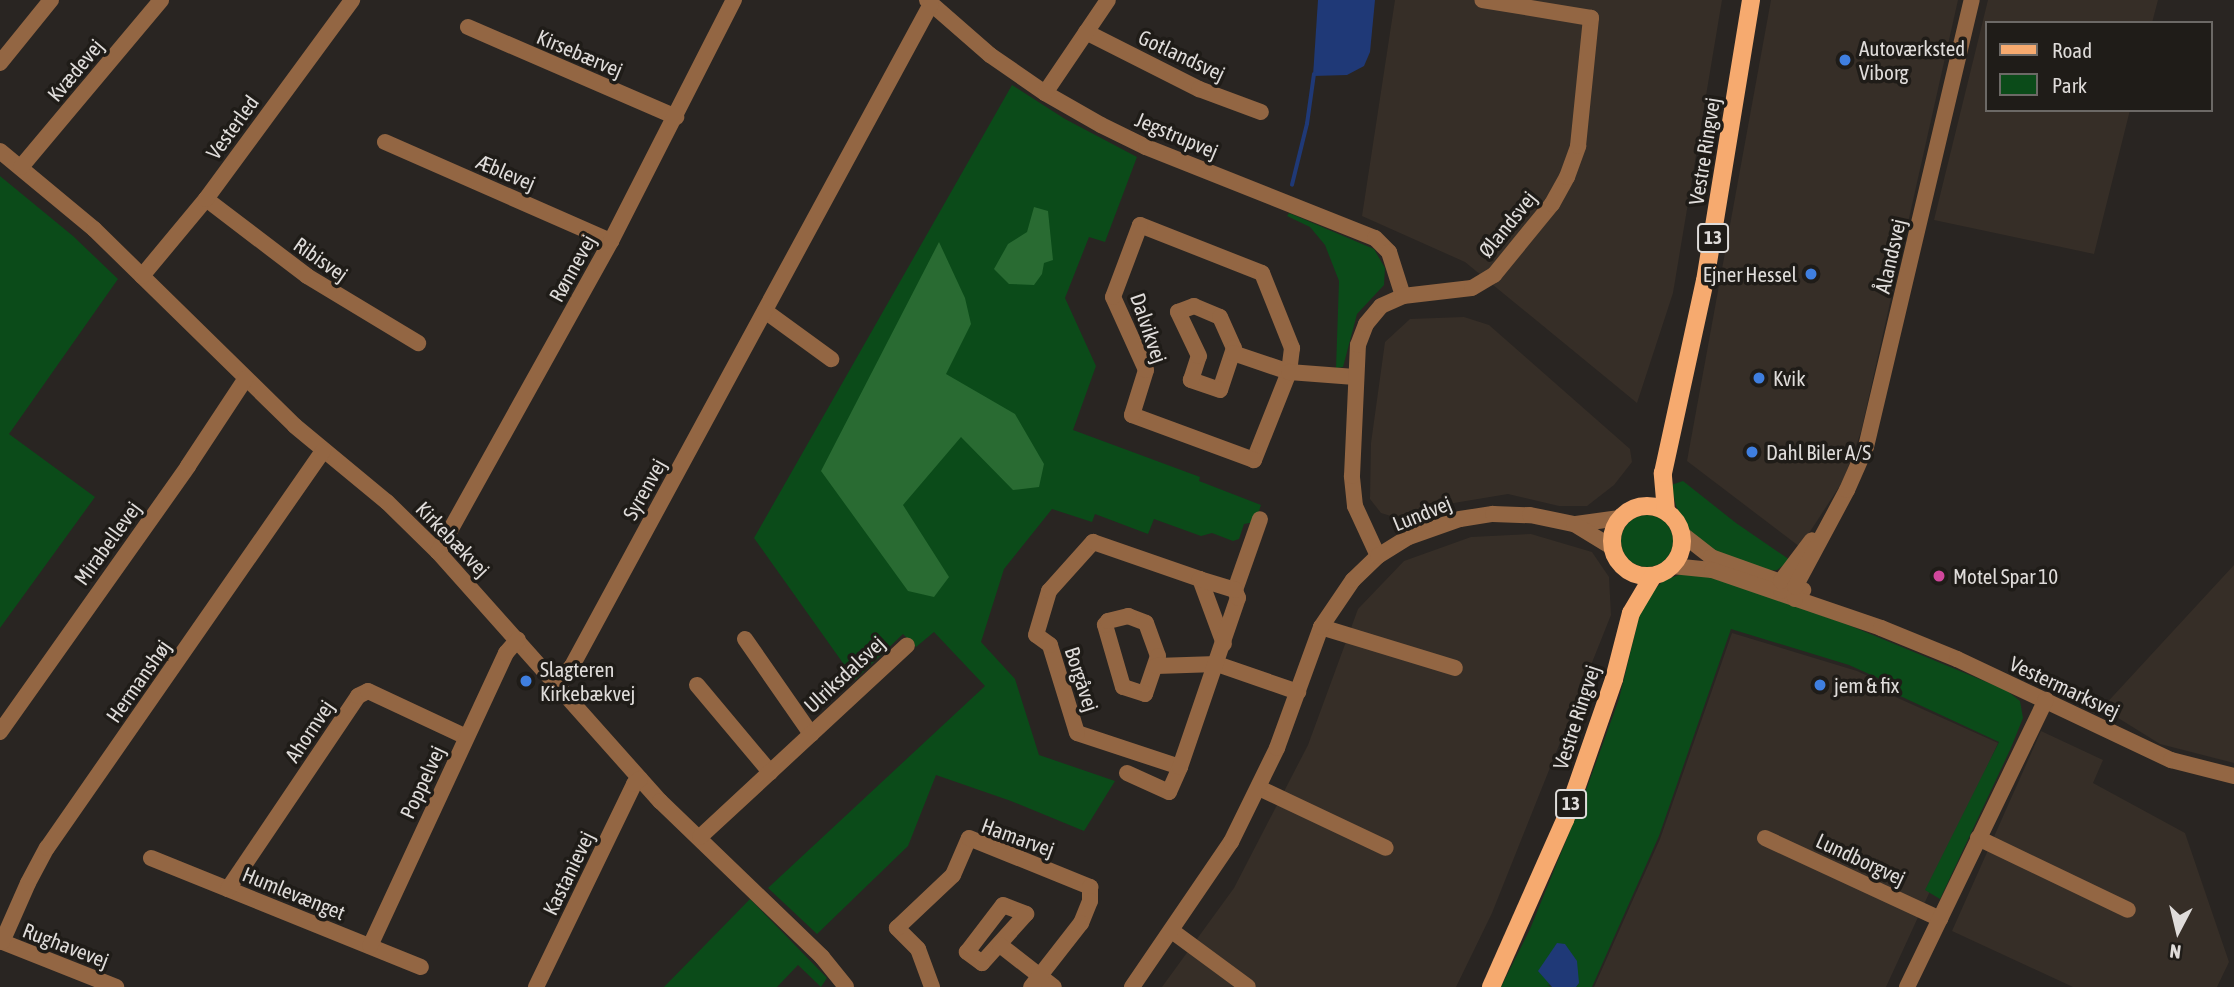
<!DOCTYPE html>
<html>
<head>
<meta charset="utf-8">
<style>
  body { margin:0 }
  #map { position:relative; width:2234px; height:987px; overflow:hidden; background:#292522; font-family:"Asap Condensed",sans-serif }
  div>[style] { position:absolute }
  [style*='--x'] { left:calc(var(--x)*1px); top:calc(var(--y)*1px); width:calc(var(--w)*1px); rotate:calc(var(--a)*1deg) }
  .built>* { inset:0; background:#362e27 }
  .green>* { inset:0; background:#0b4b19 }
  .round { border-radius:50% }
  .forest>* { inset:0; background:#296b32 }
  .water>* { inset:0; background:#1f3977 }
  .stream>* { height:3.5px; margin:-1.75px; padding:0 1.75px; transform-origin:1.75px; border-radius:1.75px; background:#1f3977 }
  .minor>* { height:16px; margin:-8px; padding:0 8px; transform-origin:8px; border-radius:8px; background:#936643 }
  .major>* { height:18px; margin:-9px; padding:0 9px; transform-origin:9px; border-radius:9px; background:#f6aa6f }
  .major>.ring { margin:-9px; padding:0; box-sizing:content-box; background:none; border:18px solid #f6aa6f; border-radius:50% }
  .dots>* { width:19px; height:19px; translate:-50% -50%; box-sizing:border-box; border:4px solid #1f1c18; border-radius:50% }
  span { translate:-50% -50%; white-space:nowrap; text-align:center; line-height:1.15; -webkit-text-stroke:7px #1f1c18; paint-order:stroke }
  .shield-label span { padding:2px 5px; background:#1f1c18; border:2px solid; border-radius:5px; -webkit-text-stroke-width:0 }
  .shield-label { font-size:19px; color:#dfdcda; font-weight:700 }
  .poi-label { font-size:21px; color:#dfdcda }
  .left { translate:0 -50%; text-align:left }
  .right { translate:-100% -50%; text-align:right }
  .street-label { font-size:21px; color:#dfdcda }
  .legend { position:absolute; left:1985px; top:21px; width:228px; height:91px; box-sizing:border-box; background:#1f1c18; border:2px solid #6c6966; margin:0; padding:9px 12px; list-style:none; font-size:21px; color:#dfdcda }
  .legend li { display:flex; align-items:center; gap:14px; height:35px }
  .legend b { width:35px; border:2px solid #6c6966 }
  .north { position:absolute; left:2143px; top:896px; width:70px; height:70px; -webkit-text-stroke:5px #1f1c18; paint-order:stroke; rotate:187deg; font-size:19px; font-weight:700; line-height:28px; text-align:center; color:#dfdcda }
  .north::after { content:''; display:block; margin:auto; width:24px; height:32px; background:#dfdcda; clip-path:polygon(50% 0,100% 100%,50% 72%,0 100%) }
</style>
</head>
<body>
<div id="map">
  <div class="built">
    <div style="clip-path:polygon(1395px 0,1722px 0,1673px 293px,1637px 403px,1465px 262px,1362px 216px)"></div>
    <div style="clip-path:polygon(1771px 0,1958px 0,1861px 432px,1843px 481px,1800px 547px,1687px 461px)"></div>
    <div style="clip-path:polygon(1988px 0,2158px 0,2152px 23px,1987px 23px,1987px 110px,2130px 110px,2094px 254px,1934px 220px)"></div>
    <div style="clip-path:polygon(1464px 317px,1489px 325px,1630px 449px,1632px 462px,1614px 485px,1587px 506px,1559px 506px,1508px 494px,1448px 504px,1394px 517px,1381px 513px,1370px 499px,1371px 443px,1385px 342px,1410px 319px)"></div>
    <div style="clip-path:polygon(1531px 534px,1592px 552px,1609px 577px,1611px 615px,1492px 913px,1456px 987px,1162px 987px,1234px 888px,1308px 745px,1358px 609px,1404px 561px,1471px 537px)"></div>
    <div style="clip-path:polygon(2234px 565px,2234px 763px,2160px 744px,2102px 708px)"></div>
    <div style="clip-path:polygon(1732px 633px,1857px 671px,1877px 680px,1880px 690px,1998px 743px,1886px 987px,1594px 987px,1660px 839px)"></div>
    <div style="clip-path:polygon(2041px 731px,2103px 760px,2093px 783px,2185px 833px,2229px 962px,2217px 987px,2073px 987px,1952px 931px)"></div>
  </div>
  <div class="green">
    <div style="clip-path:polygon(1012px 85px,1065px 119px,1137px 157px,1105px 242px,1089px 237px,1065px 298px,1096px 366px,1073px 430px,1200px 477px,1199px 481px,1261px 505px,1255px 522px,1244px 524px,1239px 539px,1233px 541px,1212px 533px,1201px 536px,1154px 519px,1148px 534px,1095px 514px,1092px 522px,1052px 509px,1004px 569px,981px 642px,1015px 679px,1039px 755px,1115px 781px,1084px 831px,1011px 801px,936px 775px,908px 846px,817px 934px,768px 888px,985px 686px,934px 632px,916px 647px,903px 634px,855px 680px,754px 538px)"></div>
    <div style="clip-path:polygon(0 176px,73px 236px,118px 279px,9px 434px,95px 497px,0 628px)"></div>
    <div style="clip-path:polygon(1289px 213px,1374px 249px,1385px 268px,1384px 285px,1357px 314px,1343px 367px,1336px 368px,1339px 281px,1325px 245px,1310px 227px,1287px 216px)"></div>
    <div style="clip-path:polygon(1683px 481px,1736px 523px,1790px 560px,1777px 570px,1763px 571px,1710px 552px,1691px 537px,1676px 506px,1671px 485px)"></div>
    <div class="round" style="left:1621px;top:515px;width:52px;height:52px"></div>
    <div style="clip-path:polygon(1682px 574px,1698px 574px,1728px 583px,1846px 624px,2006px 690px,2020px 701px,2023px 718px,2010px 750px,1940px 899px,1925px 890px,1999px 742px,1883px 688px,1878px 678px,1849px 665px,1731px 629px,1659px 836px,1592px 987px,1576px 987px,1579px 983px,1547px 985px,1552px 987px,1501px 987px,1530px 929px,1581px 804px,1619px 699px,1640px 613px,1648px 596px,1664px 580px)"></div>
    <div style="clip-path:polygon(750px 899px,827px 978px,821px 987px,798px 965px,777px 987px,664px 987px)"></div>
  </div>
  <div class="forest">
    <div style="clip-path:polygon(1034px 207px,1048px 211px,1053px 260px,1044px 263px,1042px 274px,1034px 285px,1009px 284px,994px 269px,1008px 244px,1027px 232px)"></div>
    <div style="clip-path:polygon(939px 242px,965px 298px,971px 324px,946px 374px,1015px 414px,1044px 464px,1039px 487px,1013px 490px,961px 437px,903px 505px,949px 577px,934px 597px,908px 591px,821px 471px)"></div>
  </div>
  <div class="water">
    <div style="clip-path:polygon(1318px 0,1375px 0,1370px 52px,1364px 66px,1347px 75px,1313px 76px)"></div>
    <div style="clip-path:polygon(1557px 943px,1565px 944px,1577px 961px,1579px 983px,1576px 987px,1552px 987px,1538px 971px)"></div>
  </div>
  <div class="stream">
    <div style="--x:1292;--y:185;--w:63;--a:-76.2"></div>
    <div style="--x:1307;--y:124;--w:50;--a:-82"></div>
  </div>
  <div class="minor">
    <div style="--x:927;--y:0;--w:84;--a:41.1"></div>
    <div style="--x:990;--y:55;--w:67;--a:34.6"></div>
    <div style="--x:1045;--y:93;--w:64;--a:29.7"></div>
    <div style="--x:1101;--y:125;--w:50;--a:26.1"></div>
    <div style="--x:1146;--y:147;--w:246;--a:21.7"></div>
    <div style="--x:1375;--y:238;--w:20;--a:45"></div>
    <div style="--x:1389;--y:252;--w:46;--a:72.3"></div>
    <div style="--x:468;--y:27;--w:227;--a:23.4"></div>
    <div style="--x:1086;--y:32;--w:127;--a:26.8"></div>
    <div style="--x:1199;--y:89;--w:66;--a:20.4"></div>
    <div style="--x:0;--y:63;--w:81;--a:-51"></div>
    <div style="--x:1045;--y:93;--w:112;--a:-55.9"></div>
    <div style="--x:385;--y:142;--w:247;--a:23.7"></div>
    <div style="--x:0;--y:151;--w:122;--a:39.7"></div>
    <div style="--x:94;--y:229;--w:281;--a:44.4"></div>
    <div style="--x:295;--y:426;--w:119;--a:39.6"></div>
    <div style="--x:387;--y:502;--w:71;--a:44.4"></div>
    <div style="--x:438;--y:552;--w:334;--a:48.3"></div>
    <div style="--x:660;--y:801;--w:225;--a:43.9"></div>
    <div style="--x:822;--y:957;--w:38;--a:51"></div>
    <div style="--x:21;--y:167;--w:218;--a:-50"></div>
    <div style="--x:206;--y:199;--w:127;--a:37.3"></div>
    <div style="--x:307;--y:276;--w:130;--a:31.1"></div>
    <div style="--x:1140;--y:225;--w:131;--a:21.5"></div>
    <div style="--x:1262;--y:273;--w:81;--a:68.2"></div>
    <div style="--x:1292;--y:348;--w:24;--a:97"></div>
    <div style="--x:1289;--y:372;--w:95;--a:111.7"></div>
    <div style="--x:1254;--y:460;--w:130;--a:-159.8"></div>
    <div style="--x:1132;--y:415;--w:47;--a:-72.7"></div>
    <div style="--x:1146;--y:370;--w:80;--a:-114.3"></div>
    <div style="--x:1113;--y:297;--w:77;--a:-69.4"></div>
    <div style="--x:142;--y:276;--w:100;--a:-50.3"></div>
    <div style="--x:206;--y:199;--w:247;--a:-53.7"></div>
    <div style="--x:1194;--y:306;--w:28;--a:23"></div>
    <div style="--x:1220;--y:317;--w:34;--a:66"></div>
    <div style="--x:1234;--y:348;--w:44;--a:108.4"></div>
    <div style="--x:1220;--y:390;--w:31;--a:-161"></div>
    <div style="--x:1191;--y:380;--w:25;--a:-72"></div>
    <div style="--x:1199;--y:356;--w:49;--a:-115.5"></div>
    <div style="--x:1178;--y:312;--w:17;--a:-21"></div>
    <div style="--x:765;--y:311;--w:82;--a:36"></div>
    <div style="--x:1233;--y:353;--w:59;--a:18.7"></div>
    <div style="--x:1289;--y:372;--w:66;--a:4.3"></div>
    <div style="--x:1576;--y:524;--w:44;--a:-7.8"></div>
    <div style="--x:1682;--y:534;--w:37;--a:38"></div>
    <div style="--x:1711;--y:557;--w:98;--a:19.7"></div>
    <div style="--x:438;--y:552;--w:356;--a:-60.9"></div>
    <div style="--x:611;--y:241;--w:271;--a:-63"></div>
    <div style="--x:1378;--y:556;--w:55;--a:-114.7"></div>
    <div style="--x:1355;--y:506;--w:30;--a:-96"></div>
    <div style="--x:1352;--y:476;--w:131;--a:-87.4"></div>
    <div style="--x:1358;--y:345;--w:22;--a:-69"></div>
    <div style="--x:1366;--y:324;--w:23;--a:-50"></div>
    <div style="--x:1381;--y:306;--w:24;--a:-24"></div>
    <div style="--x:1403;--y:296;--w:69;--a:-6.6"></div>
    <div style="--x:1472;--y:288;--w:26;--a:-31"></div>
    <div style="--x:1494;--y:275;--w:92;--a:-50.8"></div>
    <div style="--x:1552;--y:204;--w:31;--a:-61"></div>
    <div style="--x:1567;--y:177;--w:33;--a:-70"></div>
    <div style="--x:1578;--y:146;--w:129;--a:-84.2"></div>
    <div style="--x:1591;--y:18;--w:110;--a:-170.6"></div>
    <div style="--x:1672;--y:566;--w:40;--a:5.7"></div>
    <div style="--x:1712;--y:570;--w:179;--a:18.9"></div>
    <div style="--x:1881;--y:628;--w:82;--a:22.2"></div>
    <div style="--x:1957;--y:659;--w:237;--a:25.3"></div>
    <div style="--x:2171;--y:760;--w:65;--a:14.3"></div>
    <div style="--x:1235;--y:590;--w:75;--a:-70.6"></div>
    <div style="--x:1781;--y:591;--w:10;--a:-90"></div>
    <div style="--x:1781;--y:581;--w:51;--a:-52.9"></div>
    <div style="--x:1795;--y:599;--w:12;--a:-90"></div>
    <div style="--x:1795;--y:587;--w:110;--a:-61.8"></div>
    <div style="--x:1847;--y:490;--w:47;--a:-66.2"></div>
    <div style="--x:1866;--y:447;--w:459;--a:-76.7"></div>
    <div style="--x:1128;--y:616;--w:19;--a:21"></div>
    <div style="--x:1146;--y:623;--w:35;--a:70"></div>
    <div style="--x:1158;--y:656;--w:40;--a:108.9"></div>
    <div style="--x:1145;--y:694;--w:23;--a:-162"></div>
    <div style="--x:1123;--y:687;--w:65;--a:-106.2"></div>
    <div style="--x:1105;--y:625;--w:5;--a:-53"></div>
    <div style="--x:1108;--y:621;--w:21;--a:-14"></div>
    <div style="--x:1321;--y:627;--w:140;--a:17"></div>
    <div style="--x:745;--y:639;--w:116;--a:55.2"></div>
    <div style="--x:1156;--y:666;--w:61;--a:-1.9"></div>
    <div style="--x:1217;--y:664;--w:86;--a:19.1"></div>
    <div style="--x:557;--y:685;--w:24;--a:-52"></div>
    <div style="--x:572;--y:666;--w:753;--a:-61.53"></div>
    <div style="--x:697;--y:685;--w:114;--a:50"></div>
    <div style="--x:0;--y:732;--w:326;--a:-54.7"></div>
    <div style="--x:188;--y:466;--w:105;--a:-56.6"></div>
    <div style="--x:1180;--y:767;--w:108;--a:-161.7"></div>
    <div style="--x:1077;--y:733;--w:92;--a:-107.1"></div>
    <div style="--x:1050;--y:645;--w:17;--a:-144"></div>
    <div style="--x:1036;--y:635;--w:46;--a:-73.5"></div>
    <div style="--x:1049;--y:591;--w:66;--a:-48.1"></div>
    <div style="--x:1093;--y:542;--w:113;--a:19.1"></div>
    <div style="--x:1200;--y:579;--w:69;--a:69.7"></div>
    <div style="--x:1127;--y:773;--w:46;--a:24.3"></div>
    <div style="--x:1169;--y:792;--w:27;--a:-66"></div>
    <div style="--x:1180;--y:767;--w:179;--a:-71.1"></div>
    <div style="--x:1238;--y:598;--w:9;--a:-111"></div>
    <div style="--x:1235;--y:590;--w:37;--a:-163"></div>
    <div style="--x:1259;--y:788;--w:140;--a:25.3"></div>
    <div style="--x:700;--y:837;--w:282;--a:-42.8"></div>
    <div style="--x:1765;--y:838;--w:193;--a:24.8"></div>
    <div style="--x:1978;--y:838;--w:166;--a:25.6"></div>
    <div style="--x:151;--y:858;--w:291;--a:22"></div>
    <div style="--x:228;--y:889;--w:233;--a:-56"></div>
    <div style="--x:358;--y:696;--w:11;--a:-27"></div>
    <div style="--x:368;--y:691;--w:108;--a:25.1"></div>
    <div style="--x:1003;--y:905;--w:25;--a:21"></div>
    <div style="--x:1026;--y:914;--w:66;--a:131.9"></div>
    <div style="--x:982;--y:963;--w:19;--a:-144"></div>
    <div style="--x:967;--y:952;--w:59;--a:-52.5"></div>
    <div style="--x:1172;--y:931;--w:94;--a:36.4"></div>
    <div style="--x:0;--y:941;--w:125;--a:21.6"></div>
    <div style="--x:2;--y:942;--w:64;--a:-66.2"></div>
    <div style="--x:28;--y:883;--w:40;--a:-62"></div>
    <div style="--x:47;--y:848;--w:484;--a:-55.2"></div>
    <div style="--x:1000;--y:945;--w:68;--a:37.9"></div>
    <div style="--x:370;--y:946;--w:323;--a:-65.1"></div>
    <div style="--x:506;--y:653;--w:18;--a:-49"></div>
    <div style="--x:536;--y:987;--w:225;--a:-64.2"></div>
    <div style="--x:634;--y:784;--w:8;--a:-40"></div>
    <div style="--x:932;--y:987;--w:40;--a:-110.2"></div>
    <div style="--x:918;--y:949;--w:30;--a:-135"></div>
    <div style="--x:897;--y:928;--w:77;--a:-43.4"></div>
    <div style="--x:953;--y:875;--w:40;--a:-66.6"></div>
    <div style="--x:969;--y:838;--w:131;--a:22"></div>
    <div style="--x:1090;--y:887;--w:14;--a:90"></div>
    <div style="--x:1090;--y:901;--w:24;--a:112"></div>
    <div style="--x:1081;--y:923;--w:81;--a:128"></div>
    <div style="--x:1132;--y:987;--w:176;--a:-55.7"></div>
    <div style="--x:1231;--y:842;--w:105;--a:-63.9"></div>
    <div style="--x:1277;--y:748;--w:129;--a:-70"></div>
    <div style="--x:1321;--y:627;--w:57;--a:-55.8"></div>
    <div style="--x:1353;--y:580;--w:35;--a:-44"></div>
    <div style="--x:1378;--y:556;--w:36;--a:-32"></div>
    <div style="--x:1409;--y:537;--w:54;--a:-19.4"></div>
    <div style="--x:1460;--y:519;--w:33;--a:-9"></div>
    <div style="--x:1493;--y:514;--w:37;--a:2"></div>
    <div style="--x:1530;--y:515;--w:45;--a:11.6"></div>
    <div style="--x:1574;--y:524;--w:44;--a:31.2"></div>
    <div style="--x:1907;--y:987;--w:319;--a:-64.2"></div>
  </div>
  <div class="major">
    <div class="ring" style="left:1612px;top:506px;width:52px;height:52px"></div>
    <div style="--x:1666;--y:511;--w:38;--a:-95"></div>
    <div style="--x:1663;--y:473;--w:197;--a:-77.7"></div>
    <div style="--x:1705;--y:281;--w:285;--a:-80.7"></div>
    <div style="--x:1491;--y:987;--w:183;--a:-66.1"></div>
    <div style="--x:1565;--y:820;--w:149;--a:-70.8"></div>
    <div style="--x:1614;--y:679;--w:68;--a:-75.6"></div>
    <div style="--x:1631;--y:613;--w:43;--a:-59.3"></div>
  </div>
  <div class="dots">
    <div style="left:1845px;top:60px;background:#3f7fe0"></div>
    <div style="left:1811px;top:274px;background:#3f7fe0"></div>
    <div style="left:1759px;top:378px;background:#3f7fe0"></div>
    <div style="left:1752px;top:452px;background:#3f7fe0"></div>
    <div style="left:1939px;top:576px;background:#d1479c"></div>
    <div style="left:526px;top:681px;background:#3f7fe0"></div>
    <div style="left:1820px;top:685px;background:#3f7fe0"></div>
  </div>
  <div class="shield-label">
    <span style="left:1713px;top:238px">13</span>
    <span style="left:1571px;top:804px">13</span>
  </div>
  <div class="poi-label">
    <span class="left" style="left:1859px;top:60px">Autoværksted<br>Viborg</span>
    <span class="right" style="left:1797px;top:274px">Ejner Hessel</span>
    <span class="left" style="left:1773px;top:378px">Kvik</span>
    <span class="left" style="left:1766px;top:452px">Dahl Biler A/S</span>
    <span class="left" style="left:1953px;top:576px">Motel Spar 10</span>
    <span class="left" style="left:540px;top:681px">Slagteren<br>Kirkebækvej</span>
    <span class="left" style="left:1834px;top:685px">jem &amp; fix</span>
  </div>
  <div class="street-label">
    <span style="left:580px;top:53px;rotate:23deg">Kirsebærvej</span>
    <span style="left:1182px;top:55px;rotate:25deg">Gotlandsvej</span>
    <span style="left:75px;top:70px;rotate:-50deg">Kvædevej</span>
    <span style="left:232px;top:127px;rotate:-54deg">Vesterled</span>
    <span style="left:1177px;top:135px;rotate:23deg">Jegstrupvej</span>
    <span style="left:1704px;top:151px;rotate:-81deg">Vestre Ringvej</span>
    <span style="left:506px;top:172px;rotate:23deg">Æblevej</span>
    <span style="left:1507px;top:224px;rotate:-51deg">Ølandsvej</span>
    <span style="left:1890px;top:256px;rotate:-77deg">Ålandsvej</span>
    <span style="left:321px;top:259px;rotate:35deg">Ribisvej</span>
    <span style="left:572px;top:268px;rotate:-61deg">Rønnevej</span>
    <span style="left:1149px;top:328px;rotate:71deg">Dalvikvej</span>
    <span style="left:644px;top:489px;rotate:-61deg">Syrenvej</span>
    <span style="left:1422px;top:513px;rotate:-22deg">Lundvej</span>
    <span style="left:453px;top:539px;rotate:46deg">Kirkebækvej</span>
    <span style="left:107px;top:543px;rotate:-54deg">Mirabellevej</span>
    <span style="left:844px;top:674px;rotate:-43deg">Ulriksdalsvej</span>
    <span style="left:1082px;top:679px;rotate:72deg">Borgåvej</span>
    <span style="left:138px;top:681px;rotate:-55deg">Hermanshøj</span>
    <span style="left:2065px;top:687px;rotate:25deg">Vestermarksvej</span>
    <span style="left:1576px;top:717px;rotate:-72deg">Vestre Ringvej</span>
    <span style="left:309px;top:731px;rotate:-56deg">Ahornvej</span>
    <span style="left:422px;top:782px;rotate:-65deg">Poppelvej</span>
    <span style="left:1018px;top:837px;rotate:20deg">Hamarvej</span>
    <span style="left:1861px;top:859px;rotate:25deg">Lundborgvej</span>
    <span style="left:568px;top:873px;rotate:-64deg">Kastanievej</span>
    <span style="left:294px;top:893px;rotate:22deg">Humlevænget</span>
    <span style="left:66px;top:945px;rotate:21deg">Rughavevej</span>
  </div>
  <ul class="legend">
  <li><b style="height:9px;background:#f6aa6f"></b>Road</li>
  <li><b style="height:19px;background:#0b4b19"></b>Park</li>
  </ul>
  <div class="north">N</div>
</div>
</body>
</html>
